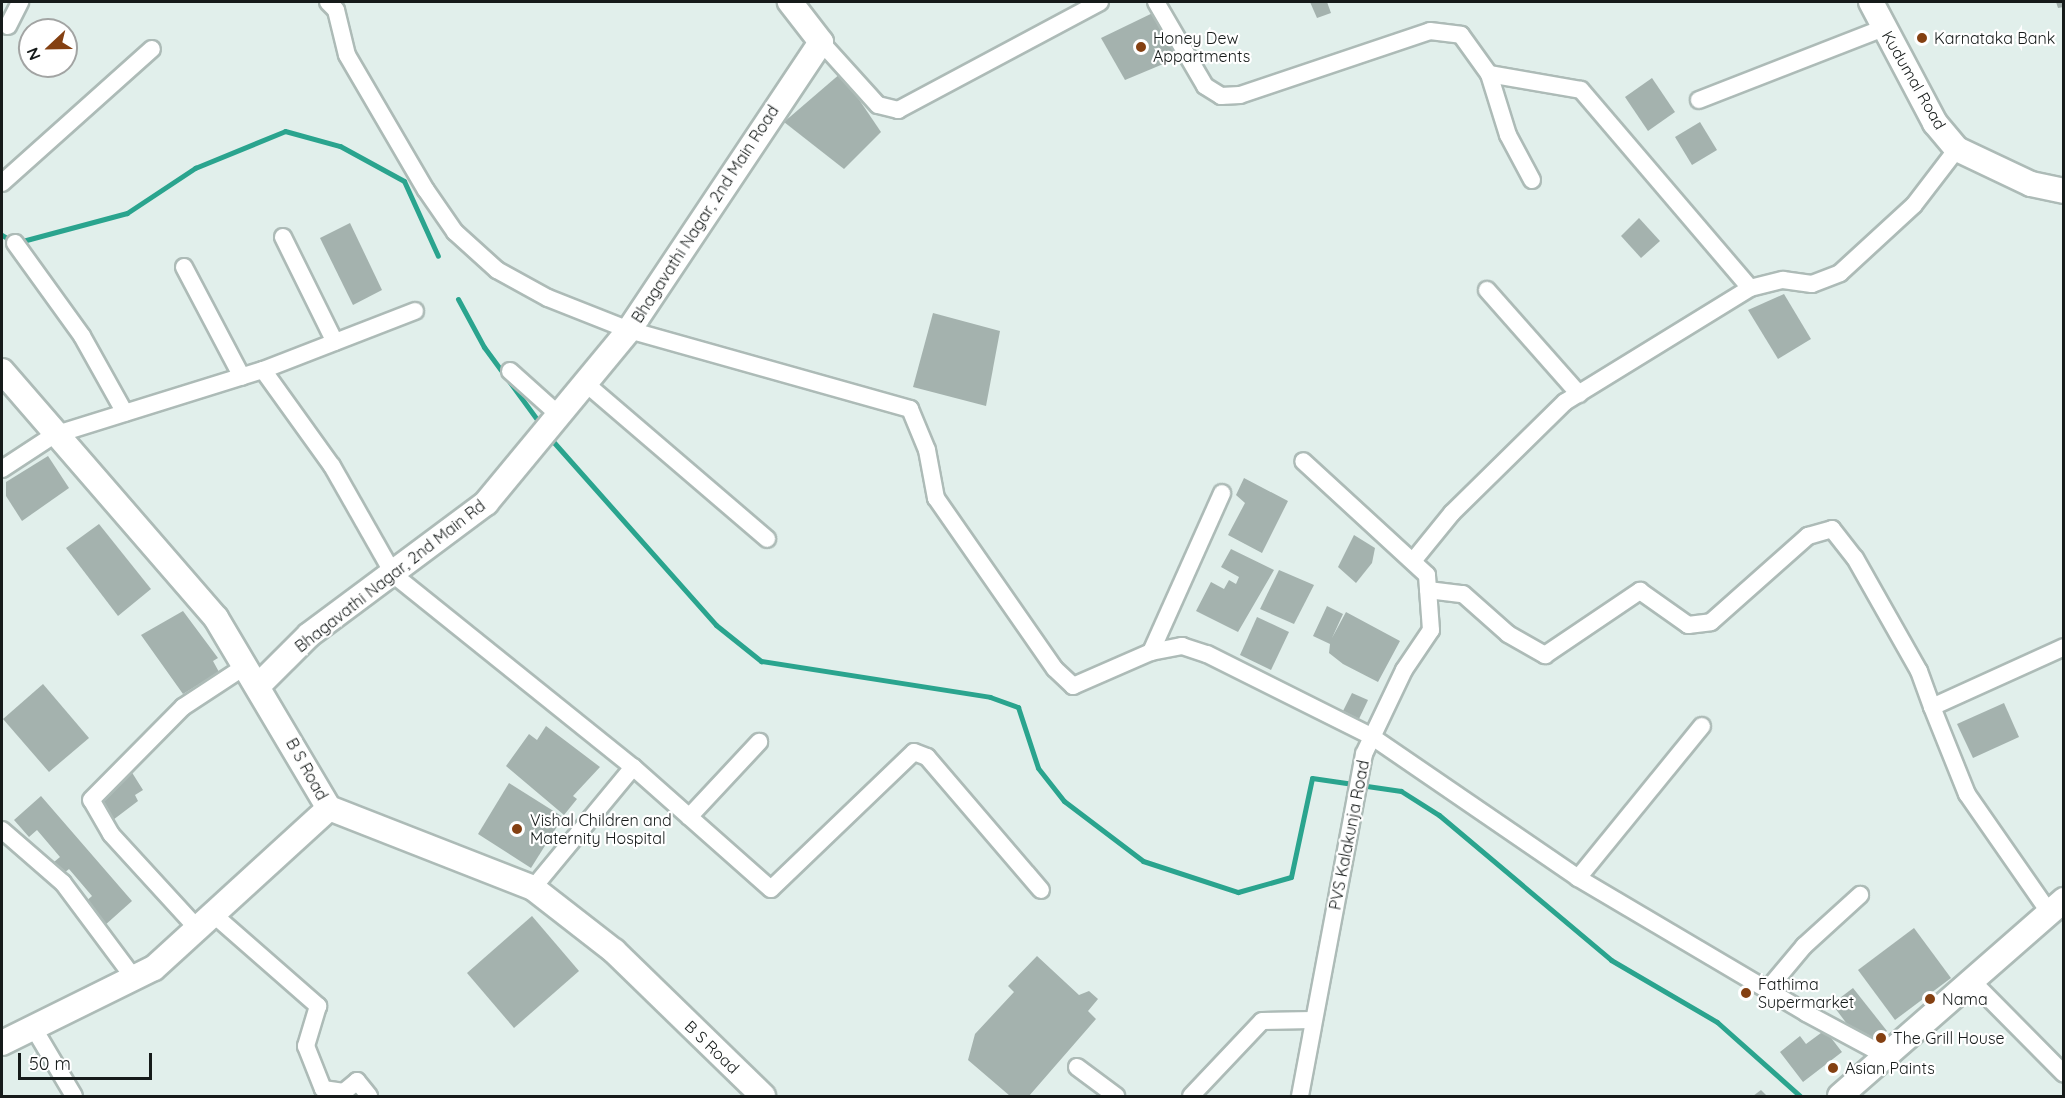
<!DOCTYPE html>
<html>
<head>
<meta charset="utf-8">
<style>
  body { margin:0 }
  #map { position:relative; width:2065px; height:1098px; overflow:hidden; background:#e1efeb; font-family:Quicksand,sans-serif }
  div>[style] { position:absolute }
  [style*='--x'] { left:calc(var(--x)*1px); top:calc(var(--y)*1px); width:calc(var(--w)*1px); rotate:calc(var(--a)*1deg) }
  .stream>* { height:5px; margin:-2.5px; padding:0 2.5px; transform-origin:2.5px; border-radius:2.5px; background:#2aa48e }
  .building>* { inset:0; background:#a4b2ae }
  .roads { filter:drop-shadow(2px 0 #adbbb7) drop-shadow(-2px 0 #adbbb7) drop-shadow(0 2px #adbbb7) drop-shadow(0 -2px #adbbb7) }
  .street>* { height:16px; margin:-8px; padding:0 8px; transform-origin:8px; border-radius:8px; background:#fff }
  .secondary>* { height:24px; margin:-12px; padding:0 12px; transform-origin:12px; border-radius:12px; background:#fff }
  .dots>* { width:16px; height:16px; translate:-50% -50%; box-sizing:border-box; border:3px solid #fff; border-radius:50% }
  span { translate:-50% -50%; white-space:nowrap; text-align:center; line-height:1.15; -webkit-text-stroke:4.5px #fff; paint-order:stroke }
  .poi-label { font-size:16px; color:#161b1a }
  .left { translate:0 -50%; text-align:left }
  .street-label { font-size:16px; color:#161b1a }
  .frame { position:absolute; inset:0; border:3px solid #161b1a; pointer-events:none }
  .north { position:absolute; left:18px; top:18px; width:60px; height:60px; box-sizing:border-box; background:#fff; border:2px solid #a2a4a3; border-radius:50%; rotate:248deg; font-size:16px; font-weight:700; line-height:24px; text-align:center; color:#161b1a }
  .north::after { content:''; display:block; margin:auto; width:21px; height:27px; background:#844012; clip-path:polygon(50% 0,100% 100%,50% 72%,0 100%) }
  .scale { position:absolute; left:18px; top:1053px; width:134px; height:27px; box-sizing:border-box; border:3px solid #161b1a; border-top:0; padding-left:8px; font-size:18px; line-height:21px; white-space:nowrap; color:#161b1a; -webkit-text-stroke:4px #fff; paint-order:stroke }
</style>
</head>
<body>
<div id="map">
  <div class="stream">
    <div style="--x:2;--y:235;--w:15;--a:32"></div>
    <div style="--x:15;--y:243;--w:116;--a:-15"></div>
    <div style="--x:127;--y:213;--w:82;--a:-33.5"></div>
    <div style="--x:195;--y:168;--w:97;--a:-22.3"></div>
    <div style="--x:285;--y:131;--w:57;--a:15.3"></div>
    <div style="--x:340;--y:146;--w:73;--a:28.7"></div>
    <div style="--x:404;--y:181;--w:82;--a:65.6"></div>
    <div style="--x:458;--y:299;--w:55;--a:61.6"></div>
    <div style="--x:484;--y:347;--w:97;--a:53.8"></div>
    <div style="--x:550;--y:438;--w:250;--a:48.4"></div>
    <div style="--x:716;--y:625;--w:58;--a:38.7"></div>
    <div style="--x:761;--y:661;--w:232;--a:8.9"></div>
    <div style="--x:990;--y:697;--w:30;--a:20"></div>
    <div style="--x:1018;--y:707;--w:64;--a:71.8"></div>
    <div style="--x:1038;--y:768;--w:42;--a:51.8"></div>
    <div style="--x:1064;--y:801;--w:99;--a:37.2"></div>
    <div style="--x:1143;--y:861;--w:100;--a:18.1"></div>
    <div style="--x:1238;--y:892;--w:55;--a:-15.8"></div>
    <div style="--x:1291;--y:877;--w:101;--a:-78"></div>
    <div style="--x:1312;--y:778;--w:90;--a:8.3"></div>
    <div style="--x:1401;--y:791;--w:45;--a:32.3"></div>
    <div style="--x:1439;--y:815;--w:225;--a:40.1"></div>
    <div style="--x:1611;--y:960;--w:123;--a:30.3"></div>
    <div style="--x:1717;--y:1022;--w:111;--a:41.7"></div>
  </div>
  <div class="building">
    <div style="clip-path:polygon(1310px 2px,1327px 2px,1331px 13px,1317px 18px)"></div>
    <div style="clip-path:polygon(2056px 2px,2064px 2px,2064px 7px,2058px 8px)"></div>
    <div style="clip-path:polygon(1161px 9px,1180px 57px,1125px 80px,1101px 38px)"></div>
    <div style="clip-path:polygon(841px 73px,881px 132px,844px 169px,784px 122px)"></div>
    <div style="clip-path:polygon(1652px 78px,1675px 112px,1648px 131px,1625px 97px)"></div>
    <div style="clip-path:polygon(1700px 122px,1717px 150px,1692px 165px,1675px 137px)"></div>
    <div style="clip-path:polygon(1639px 218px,1660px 241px,1641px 258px,1621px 236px)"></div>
    <div style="clip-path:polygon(350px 223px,382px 290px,353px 305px,320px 238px)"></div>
    <div style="clip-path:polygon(1784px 294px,1811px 339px,1778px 359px,1748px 310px)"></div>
    <div style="clip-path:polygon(933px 313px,1000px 331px,986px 406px,913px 387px)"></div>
    <div style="clip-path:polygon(48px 456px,69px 488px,22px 521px,6px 496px,6px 482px)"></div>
    <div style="clip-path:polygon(1244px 478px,1288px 501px,1262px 553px,1228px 535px,1245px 503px,1236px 495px)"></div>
    <div style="clip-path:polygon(99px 524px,151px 589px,118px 616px,66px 548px)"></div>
    <div style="clip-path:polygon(1354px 535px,1375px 548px,1372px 563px,1356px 583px,1338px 567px)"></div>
    <div style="clip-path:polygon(1231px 549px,1274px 570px,1238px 632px,1196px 611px,1211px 582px,1224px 589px,1229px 580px,1236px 584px,1239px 577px,1221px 567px)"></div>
    <div style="clip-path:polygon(1279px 570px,1314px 585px,1294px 624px,1260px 609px)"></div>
    <div style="clip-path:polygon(1327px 606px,1343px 614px,1332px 638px,1346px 612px,1400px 641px,1378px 682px,1343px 664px,1329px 653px,1330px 644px,1313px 636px)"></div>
    <div style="clip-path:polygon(183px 611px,218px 658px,213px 661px,219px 672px,183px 694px,141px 635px)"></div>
    <div style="clip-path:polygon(1257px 617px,1289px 632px,1271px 670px,1240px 655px)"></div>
    <div style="clip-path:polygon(43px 684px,89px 738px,49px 772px,3px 719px)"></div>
    <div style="clip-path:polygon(1352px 693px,1368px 700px,1358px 721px,1342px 713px)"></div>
    <div style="clip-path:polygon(2004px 703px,2019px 737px,1973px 758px,1957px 724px)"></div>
    <div style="clip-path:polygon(546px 726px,600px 767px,573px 796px,577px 799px,564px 815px,506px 766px,529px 734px,537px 740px)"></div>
    <div style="clip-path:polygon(131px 771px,143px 790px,135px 795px,138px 801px,109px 823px,94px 803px)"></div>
    <div style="clip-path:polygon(509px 783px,563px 817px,531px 868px,478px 834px)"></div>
    <div style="clip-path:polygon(41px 796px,132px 901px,104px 926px,84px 903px,92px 896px,69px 869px,64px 873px,54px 862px,60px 857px,37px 830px,29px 837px,14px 820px)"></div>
    <div style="clip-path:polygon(532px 916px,579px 971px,514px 1028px,467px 973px)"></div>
    <div style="clip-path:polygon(1914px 928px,1951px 978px,1895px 1020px,1858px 970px)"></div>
    <div style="clip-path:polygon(1037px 956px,1079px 995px,1089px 991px,1098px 999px,1088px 1011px,1096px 1019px,1029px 1096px,1010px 1096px,968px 1060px,975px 1034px,1014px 992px,1008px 986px)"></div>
    <div style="clip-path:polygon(1853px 988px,1887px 1031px,1876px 1039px,1847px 1024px,1832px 1004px)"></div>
    <div style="clip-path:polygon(1825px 1030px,1842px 1052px,1803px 1082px,1780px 1052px,1800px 1036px,1806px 1044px)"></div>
    <div style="clip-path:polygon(1761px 1090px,1767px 1096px,1753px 1096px)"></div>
  </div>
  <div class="roads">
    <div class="street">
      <div style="--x:328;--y:2;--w:11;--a:45"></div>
      <div style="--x:336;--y:10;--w:46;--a:76.3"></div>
      <div style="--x:347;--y:55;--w:156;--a:59.7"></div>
      <div style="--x:426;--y:190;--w:51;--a:55.4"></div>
      <div style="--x:455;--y:232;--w:57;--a:42.1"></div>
      <div style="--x:497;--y:270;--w:58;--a:28.8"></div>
      <div style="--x:548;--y:298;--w:87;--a:21.6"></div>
      <div style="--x:629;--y:330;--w:292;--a:15.7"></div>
      <div style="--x:910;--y:409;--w:44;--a:67.5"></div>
      <div style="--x:927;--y:450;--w:49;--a:79.4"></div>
      <div style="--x:936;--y:498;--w:208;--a:55.2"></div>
      <div style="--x:1055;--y:669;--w:25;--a:43"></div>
      <div style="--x:1073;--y:686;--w:85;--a:-23.6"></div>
      <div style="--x:1151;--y:652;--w:32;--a:-11"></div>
      <div style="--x:1182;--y:646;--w:26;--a:18"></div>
      <div style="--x:1207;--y:654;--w:183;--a:26.6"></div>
      <div style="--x:1371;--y:736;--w:251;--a:34.4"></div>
      <div style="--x:1578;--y:878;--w:265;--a:30.6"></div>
      <div style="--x:1806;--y:1013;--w:76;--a:28.2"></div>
      <div style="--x:1873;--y:1049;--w:25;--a:-2"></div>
      <div style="--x:1156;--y:2;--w:97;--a:59.7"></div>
      <div style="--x:1205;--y:86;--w:19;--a:32"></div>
      <div style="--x:1221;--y:96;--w:19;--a:-3"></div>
      <div style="--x:1240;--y:95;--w:200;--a:-18.6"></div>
      <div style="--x:1430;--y:31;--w:31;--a:7"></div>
      <div style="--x:1461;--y:35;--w:48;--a:54.3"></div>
      <div style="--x:1489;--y:74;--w:93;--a:9.9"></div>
      <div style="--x:1581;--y:90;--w:260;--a:49.5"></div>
      <div style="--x:8;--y:26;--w:27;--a:-63"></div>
      <div style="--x:821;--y:42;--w:85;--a:47.9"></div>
      <div style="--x:878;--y:105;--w:21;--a:14"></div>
      <div style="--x:898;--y:110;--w:229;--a:-28.1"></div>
      <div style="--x:1489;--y:74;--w:64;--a:72.7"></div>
      <div style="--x:1508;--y:135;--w:51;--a:61.9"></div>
      <div style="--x:1699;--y:100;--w:199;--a:-21.3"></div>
      <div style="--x:2;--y:183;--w:201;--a:-41.8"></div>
      <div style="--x:283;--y:237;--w:117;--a:63.7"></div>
      <div style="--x:15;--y:243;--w:115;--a:54.2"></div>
      <div style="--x:82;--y:336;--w:88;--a:60.8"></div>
      <div style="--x:184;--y:267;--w:124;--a:62.2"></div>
      <div style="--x:1487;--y:290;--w:139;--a:48.5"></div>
      <div style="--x:263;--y:370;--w:118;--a:54.3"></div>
      <div style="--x:332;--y:466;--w:125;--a:60.4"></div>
      <div style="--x:394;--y:575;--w:307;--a:38.8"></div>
      <div style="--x:633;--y:767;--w:184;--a:41.5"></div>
      <div style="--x:771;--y:889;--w:198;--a:-43.8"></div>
      <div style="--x:914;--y:752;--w:14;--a:21"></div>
      <div style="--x:927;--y:757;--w:175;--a:49.4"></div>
      <div style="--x:510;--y:371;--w:64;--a:41.9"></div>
      <div style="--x:584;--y:382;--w:241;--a:40.6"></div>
      <div style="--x:2;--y:469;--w:62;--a:-33.2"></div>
      <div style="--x:54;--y:435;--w:219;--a:-17.3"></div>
      <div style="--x:263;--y:370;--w:163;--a:-21.2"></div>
      <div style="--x:1413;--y:561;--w:62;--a:-50.9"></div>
      <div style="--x:1452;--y:513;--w:158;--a:-44.5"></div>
      <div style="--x:1565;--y:402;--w:217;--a:-31.6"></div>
      <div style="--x:1750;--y:288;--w:34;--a:-14"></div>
      <div style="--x:1783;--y:280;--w:29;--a:8"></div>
      <div style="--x:1812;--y:284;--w:30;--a:-21"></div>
      <div style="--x:1840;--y:273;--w:100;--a:-42.6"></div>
      <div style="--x:1914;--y:205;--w:71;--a:-52.5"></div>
      <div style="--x:1428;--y:590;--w:35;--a:7"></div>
      <div style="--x:1463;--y:594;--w:60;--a:41.6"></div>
      <div style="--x:1508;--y:634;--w:43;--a:29.6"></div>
      <div style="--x:1545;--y:655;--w:115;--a:-34"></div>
      <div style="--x:1640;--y:591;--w:59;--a:35.3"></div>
      <div style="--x:1688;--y:625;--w:23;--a:-7"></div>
      <div style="--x:1711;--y:622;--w:130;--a:-41.6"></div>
      <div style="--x:1808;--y:536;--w:25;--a:-16"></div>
      <div style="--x:1832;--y:529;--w:37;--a:52"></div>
      <div style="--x:1855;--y:558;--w:130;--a:60.5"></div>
      <div style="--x:1919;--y:671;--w:38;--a:70"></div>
      <div style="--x:1151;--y:652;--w:174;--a:-65.9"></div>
      <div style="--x:689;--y:817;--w:103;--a:-47"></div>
      <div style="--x:2;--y:830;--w:81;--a:41"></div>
      <div style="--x:63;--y:883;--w:117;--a:53.3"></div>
      <div style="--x:1578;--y:878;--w:196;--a:-50.8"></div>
      <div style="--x:533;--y:888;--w:157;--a:-50.4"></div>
      <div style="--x:2049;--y:912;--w:144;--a:-124.8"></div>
      <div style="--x:1967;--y:794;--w:94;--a:-111.9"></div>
      <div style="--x:1932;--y:707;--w:145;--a:-24.4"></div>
      <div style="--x:213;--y:914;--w:140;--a:41.2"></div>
      <div style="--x:318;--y:1006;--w:42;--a:106.7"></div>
      <div style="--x:306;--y:1046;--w:46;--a:68.4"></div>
      <div style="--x:323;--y:1089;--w:21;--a:8"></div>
      <div style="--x:344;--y:1092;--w:17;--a:-40"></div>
      <div style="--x:357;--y:1081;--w:19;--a:51"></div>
      <div style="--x:197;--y:928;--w:127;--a:-132.5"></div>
      <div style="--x:111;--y:834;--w:39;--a:-120"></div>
      <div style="--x:91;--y:800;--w:131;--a:-45.3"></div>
      <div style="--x:183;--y:707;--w:77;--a:-33.3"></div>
      <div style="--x:1973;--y:982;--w:129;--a:45.3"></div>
      <div style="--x:1768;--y:989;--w:56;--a:-50.1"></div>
      <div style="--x:1804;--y:946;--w:76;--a:-42.3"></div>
      <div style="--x:33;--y:1027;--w:80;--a:59.3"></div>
      <div style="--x:1077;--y:1067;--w:49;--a:36.6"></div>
      <div style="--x:1191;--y:1096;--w:103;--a:-46.6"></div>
      <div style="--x:1262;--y:1021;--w:50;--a:-1.1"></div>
      <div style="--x:1300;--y:1096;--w:348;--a:-79.4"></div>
      <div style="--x:1364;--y:754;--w:93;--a:-64.5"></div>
      <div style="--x:1404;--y:670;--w:48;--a:-56"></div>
      <div style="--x:1431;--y:630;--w:55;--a:-94.2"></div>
      <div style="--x:1427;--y:575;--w:168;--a:-137.4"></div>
    </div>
    <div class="secondary">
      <div style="--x:1871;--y:2;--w:137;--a:62.1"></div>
      <div style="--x:1935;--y:123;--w:34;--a:50"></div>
      <div style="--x:1957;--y:149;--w:82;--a:25.3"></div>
      <div style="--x:2031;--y:184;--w:34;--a:12"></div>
      <div style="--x:2;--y:371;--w:327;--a:49.1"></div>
      <div style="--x:216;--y:618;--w:221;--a:59.3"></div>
      <div style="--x:329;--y:808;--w:219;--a:21.4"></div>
      <div style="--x:533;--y:888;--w:103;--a:37.9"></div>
      <div style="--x:614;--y:951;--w:208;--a:44.2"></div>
      <div style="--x:260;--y:684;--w:69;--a:-45"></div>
      <div style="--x:309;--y:635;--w:221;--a:-36.7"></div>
      <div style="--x:486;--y:503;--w:224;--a:-50.4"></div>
      <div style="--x:629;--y:330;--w:346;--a:-56.3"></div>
      <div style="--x:821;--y:42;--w:51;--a:-127.8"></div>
      <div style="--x:2;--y:1043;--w:169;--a:-26.3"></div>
      <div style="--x:154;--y:968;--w:237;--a:-42.4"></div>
      <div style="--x:1840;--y:1096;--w:298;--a:-41.2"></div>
    </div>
  </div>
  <div class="dots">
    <div style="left:1922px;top:38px;background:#844012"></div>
    <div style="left:1141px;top:47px;background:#844012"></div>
    <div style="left:517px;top:829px;background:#844012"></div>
    <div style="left:1746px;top:993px;background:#844012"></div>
    <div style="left:1930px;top:999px;background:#844012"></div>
    <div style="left:1881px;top:1038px;background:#844012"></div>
    <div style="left:1833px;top:1068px;background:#844012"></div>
  </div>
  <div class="poi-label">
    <span class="left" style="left:1153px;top:47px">Honey Dew<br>Appartments</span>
    <span class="left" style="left:1934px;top:38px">Karnataka Bank</span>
    <span class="left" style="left:530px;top:829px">Vishal Children and<br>Maternity Hospital</span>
    <span class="left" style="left:1758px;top:993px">Fathima<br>Supermarket</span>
    <span class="left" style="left:1942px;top:999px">Nama</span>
    <span class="left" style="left:1893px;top:1038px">The Grill House</span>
    <span class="left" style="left:1845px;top:1068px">Asian Paints</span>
  </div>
  <div class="street-label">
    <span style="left:1914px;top:80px;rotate:60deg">Kudumal Road</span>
    <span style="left:705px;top:214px;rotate:-57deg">Bhagavathi Nagar, 2nd Main Road</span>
    <span style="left:390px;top:576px;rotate:-38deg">Bhagavathi Nagar, 2nd Main Rd</span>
    <span style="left:307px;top:769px;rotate:61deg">B S Road</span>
    <span style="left:1349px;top:835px;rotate:-79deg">PVS Kalakunja Road</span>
    <span style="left:712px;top:1047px;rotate:44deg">B S Road</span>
  </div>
  <div class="frame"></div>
  <div class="north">N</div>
  <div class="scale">50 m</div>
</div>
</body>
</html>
